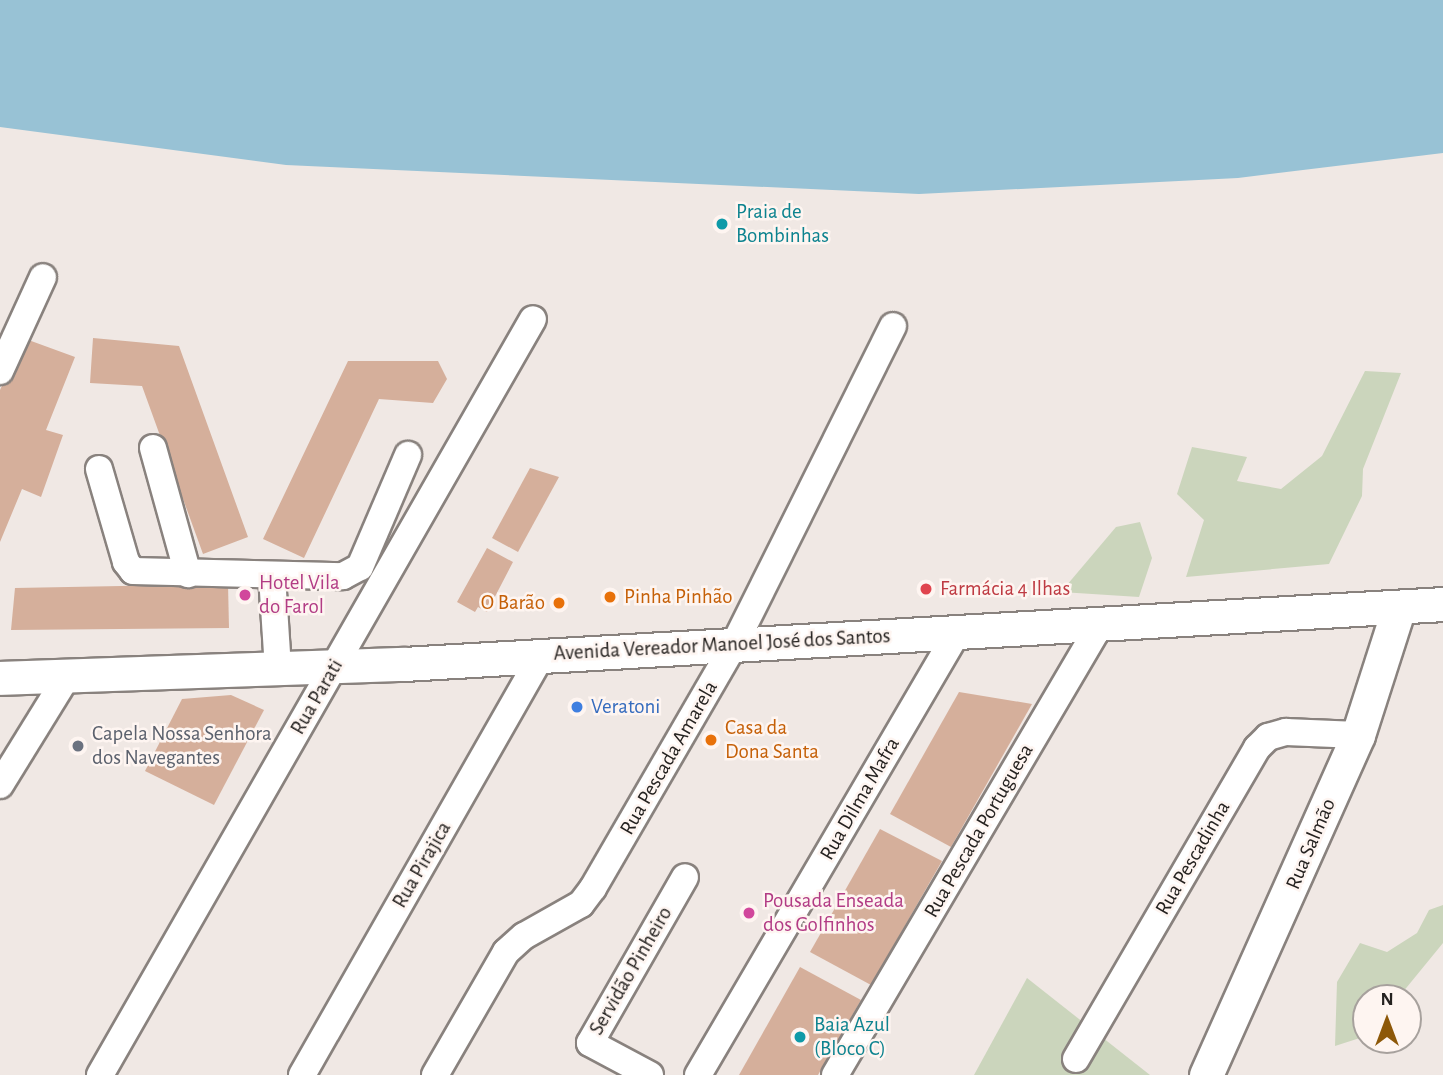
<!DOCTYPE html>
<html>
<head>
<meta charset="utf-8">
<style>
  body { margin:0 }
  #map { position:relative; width:1443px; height:1075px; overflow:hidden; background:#f0e8e4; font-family:"Alegreya Sans",sans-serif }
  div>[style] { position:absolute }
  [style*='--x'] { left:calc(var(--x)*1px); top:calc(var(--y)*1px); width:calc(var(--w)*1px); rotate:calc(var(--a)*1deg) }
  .green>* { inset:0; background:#cbd5bc }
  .water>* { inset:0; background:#98c2d5 }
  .building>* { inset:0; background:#d5af9b }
  .roads { filter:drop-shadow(2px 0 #89827e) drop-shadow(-2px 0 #89827e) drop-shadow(0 2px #89827e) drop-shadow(0 -2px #89827e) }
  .minor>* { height:26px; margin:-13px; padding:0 13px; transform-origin:13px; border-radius:13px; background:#fff }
  .major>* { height:33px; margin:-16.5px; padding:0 16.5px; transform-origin:16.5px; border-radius:16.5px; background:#fff }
  .dots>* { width:19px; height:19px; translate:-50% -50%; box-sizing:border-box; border:4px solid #fef5f1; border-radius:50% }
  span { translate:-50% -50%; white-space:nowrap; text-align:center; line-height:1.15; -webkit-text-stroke:5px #fef5f1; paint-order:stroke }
  .culture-label { font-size:21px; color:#0d838f }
  .left { translate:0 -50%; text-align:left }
  .hotel-label { font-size:21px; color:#b23c85 }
  .health-label { font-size:21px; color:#be3a42 }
  .food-label { font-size:21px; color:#c56008 }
  .right { translate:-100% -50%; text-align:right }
  .street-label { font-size:21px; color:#252220 }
  .shop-label { font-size:21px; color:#366cbe }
  .worship-label { font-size:21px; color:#5b616d }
  .north { position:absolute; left:1352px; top:984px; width:70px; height:70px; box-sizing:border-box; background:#fef5f1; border:2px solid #a7a19d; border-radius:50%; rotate:0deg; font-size:19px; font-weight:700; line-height:28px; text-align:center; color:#252220 }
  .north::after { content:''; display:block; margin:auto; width:24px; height:32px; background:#8d5809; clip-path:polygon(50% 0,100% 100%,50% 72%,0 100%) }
</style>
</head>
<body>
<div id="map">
  <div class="green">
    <div style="clip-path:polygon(1365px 371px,1401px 373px,1363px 469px,1362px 496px,1329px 564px,1186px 577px,1204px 520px,1177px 494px,1192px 447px,1247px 457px,1237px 481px,1281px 489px,1322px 456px)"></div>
    <div style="clip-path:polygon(1140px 522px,1152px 558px,1139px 597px,1061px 592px,1116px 527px)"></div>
    <div style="clip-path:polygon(1443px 905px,1443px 943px,1398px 998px,1366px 998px,1366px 1036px,1335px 1046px,1337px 982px,1360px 943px,1387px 952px,1417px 933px,1429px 910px)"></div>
    <div style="clip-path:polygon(1027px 978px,1150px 1075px,974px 1075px)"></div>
  </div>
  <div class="water">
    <div style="clip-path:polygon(0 0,1443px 0,1443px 153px,1238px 178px,919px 194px,286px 165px,0 127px)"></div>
  </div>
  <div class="building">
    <div style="clip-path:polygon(23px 338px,75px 357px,46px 430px,63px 435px,41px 497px,22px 489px,0 542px,0 390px)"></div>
    <div style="clip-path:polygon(93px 338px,179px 346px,248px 537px,203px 554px,142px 386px,90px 383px)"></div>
    <div style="clip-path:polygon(348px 361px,438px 361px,447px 379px,433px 403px,379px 399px,304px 558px,263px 539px)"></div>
    <div style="clip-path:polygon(530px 468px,559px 477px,518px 552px,492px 538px)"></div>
    <div style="clip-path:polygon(487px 548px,513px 562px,487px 612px,478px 607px,475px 612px,457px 602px)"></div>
    <div style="clip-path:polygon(228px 584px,229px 628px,11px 630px,15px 588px)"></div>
    <div style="clip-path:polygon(959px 692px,1032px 704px,951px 847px,890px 814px)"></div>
    <div style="clip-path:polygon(231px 695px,264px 710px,214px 805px,145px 771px,182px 699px)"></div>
    <div style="clip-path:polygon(880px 829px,942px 861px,871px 985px,810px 952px)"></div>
    <div style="clip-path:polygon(800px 967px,861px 1000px,818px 1075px,739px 1075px)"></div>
  </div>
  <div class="roads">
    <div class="minor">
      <div style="--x:0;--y:371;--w:103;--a:-65.4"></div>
      <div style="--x:153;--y:448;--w:131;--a:74.5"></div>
      <div style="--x:99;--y:469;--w:97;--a:73.8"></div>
      <div style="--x:126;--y:562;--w:11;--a:52"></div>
      <div style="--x:133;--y:571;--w:210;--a:1.4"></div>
      <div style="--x:343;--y:576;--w:19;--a:-28"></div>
      <div style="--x:360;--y:567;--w:122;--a:-66.8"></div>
      <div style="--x:272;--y:576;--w:93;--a:86.3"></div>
      <div style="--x:0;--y:785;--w:126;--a:-58.3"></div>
      <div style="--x:1076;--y:1059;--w:360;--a:-59.8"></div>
      <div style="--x:1257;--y:748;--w:16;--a:-45"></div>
      <div style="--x:1268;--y:737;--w:19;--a:-16"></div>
      <div style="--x:1286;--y:732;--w:72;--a:2.4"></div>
      <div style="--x:100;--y:1075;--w:871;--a:-60.2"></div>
      <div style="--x:302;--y:1075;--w:482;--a:-60.3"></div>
      <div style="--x:435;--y:1075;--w:142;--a:-60"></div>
      <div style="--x:506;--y:952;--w:24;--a:-42"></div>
      <div style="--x:524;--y:936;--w:65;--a:-29.3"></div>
      <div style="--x:581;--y:904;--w:20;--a:-53"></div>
      <div style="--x:593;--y:888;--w:283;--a:-59.9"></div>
      <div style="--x:735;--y:643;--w:354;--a:-63.5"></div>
      <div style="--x:650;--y:1075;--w:68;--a:-151.9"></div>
      <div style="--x:590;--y:1043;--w:191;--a:-60.2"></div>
      <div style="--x:698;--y:1075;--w:515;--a:-59.65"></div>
      <div style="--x:835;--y:1075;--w:524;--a:-59.52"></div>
    </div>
    <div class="major">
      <div style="--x:0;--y:678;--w:403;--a:-2"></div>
      <div style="--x:403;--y:664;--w:1042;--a:-3.3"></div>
      <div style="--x:1206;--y:1075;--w:372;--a:-65.9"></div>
      <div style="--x:1358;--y:735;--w:134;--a:-72.2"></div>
    </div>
  </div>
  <div class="dots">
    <div style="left:722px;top:224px;background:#0f9aa8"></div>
    <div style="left:926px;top:589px;background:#e0444e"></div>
    <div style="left:245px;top:595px;background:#d1479c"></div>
    <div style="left:610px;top:597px;background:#e8710a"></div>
    <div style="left:559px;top:603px;background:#e8710a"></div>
    <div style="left:577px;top:707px;background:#3f7fe0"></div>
    <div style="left:711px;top:740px;background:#e8710a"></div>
    <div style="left:78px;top:746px;background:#6b7280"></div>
    <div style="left:749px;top:913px;background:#d1479c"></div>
    <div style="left:800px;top:1037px;background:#0f9aa8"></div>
  </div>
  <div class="culture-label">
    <span class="left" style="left:736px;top:224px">Praia de<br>Bombinhas</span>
    <span class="left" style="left:814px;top:1037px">Baia Azul<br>(Bloco C)</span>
  </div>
  <div class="hotel-label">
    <span class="left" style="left:259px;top:595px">Hotel Vila<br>do Farol</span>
    <span class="left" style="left:763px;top:913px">Pousada Enseada<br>dos Golfinhos</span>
  </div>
  <div class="health-label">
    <span class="left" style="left:940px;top:589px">Farmácia 4 Ilhas</span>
  </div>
  <div class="food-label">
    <span class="left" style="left:624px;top:597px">Pinha Pinhão</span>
    <span class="right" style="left:545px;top:603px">O Barão</span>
    <span class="left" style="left:725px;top:740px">Casa da<br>Dona Santa</span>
  </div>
  <div class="street-label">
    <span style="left:722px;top:645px;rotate:-3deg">Avenida Vereador Manoel José dos Santos</span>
    <span style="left:317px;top:697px;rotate:-60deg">Rua Parati</span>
    <span style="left:669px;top:758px;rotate:-60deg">Rua Pescada Amarela</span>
    <span style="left:860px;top:799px;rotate:-60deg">Rua Dilma Mafra</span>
    <span style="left:979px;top:831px;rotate:-60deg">Rua Pescada Portuguesa</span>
    <span style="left:1311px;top:844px;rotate:-67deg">Rua Salmão</span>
    <span style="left:1193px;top:858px;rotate:-60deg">Rua Pescadinha</span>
    <span style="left:422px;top:865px;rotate:-60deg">Rua Pirajica</span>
    <span style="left:631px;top:971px;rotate:-60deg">Servidão Pinheiro</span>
  </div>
  <div class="shop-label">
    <span class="left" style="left:591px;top:707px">Veratoni</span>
  </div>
  <div class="worship-label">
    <span class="left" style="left:92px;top:746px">Capela Nossa Senhora<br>dos Navegantes</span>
  </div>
  <div class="north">N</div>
</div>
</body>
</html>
